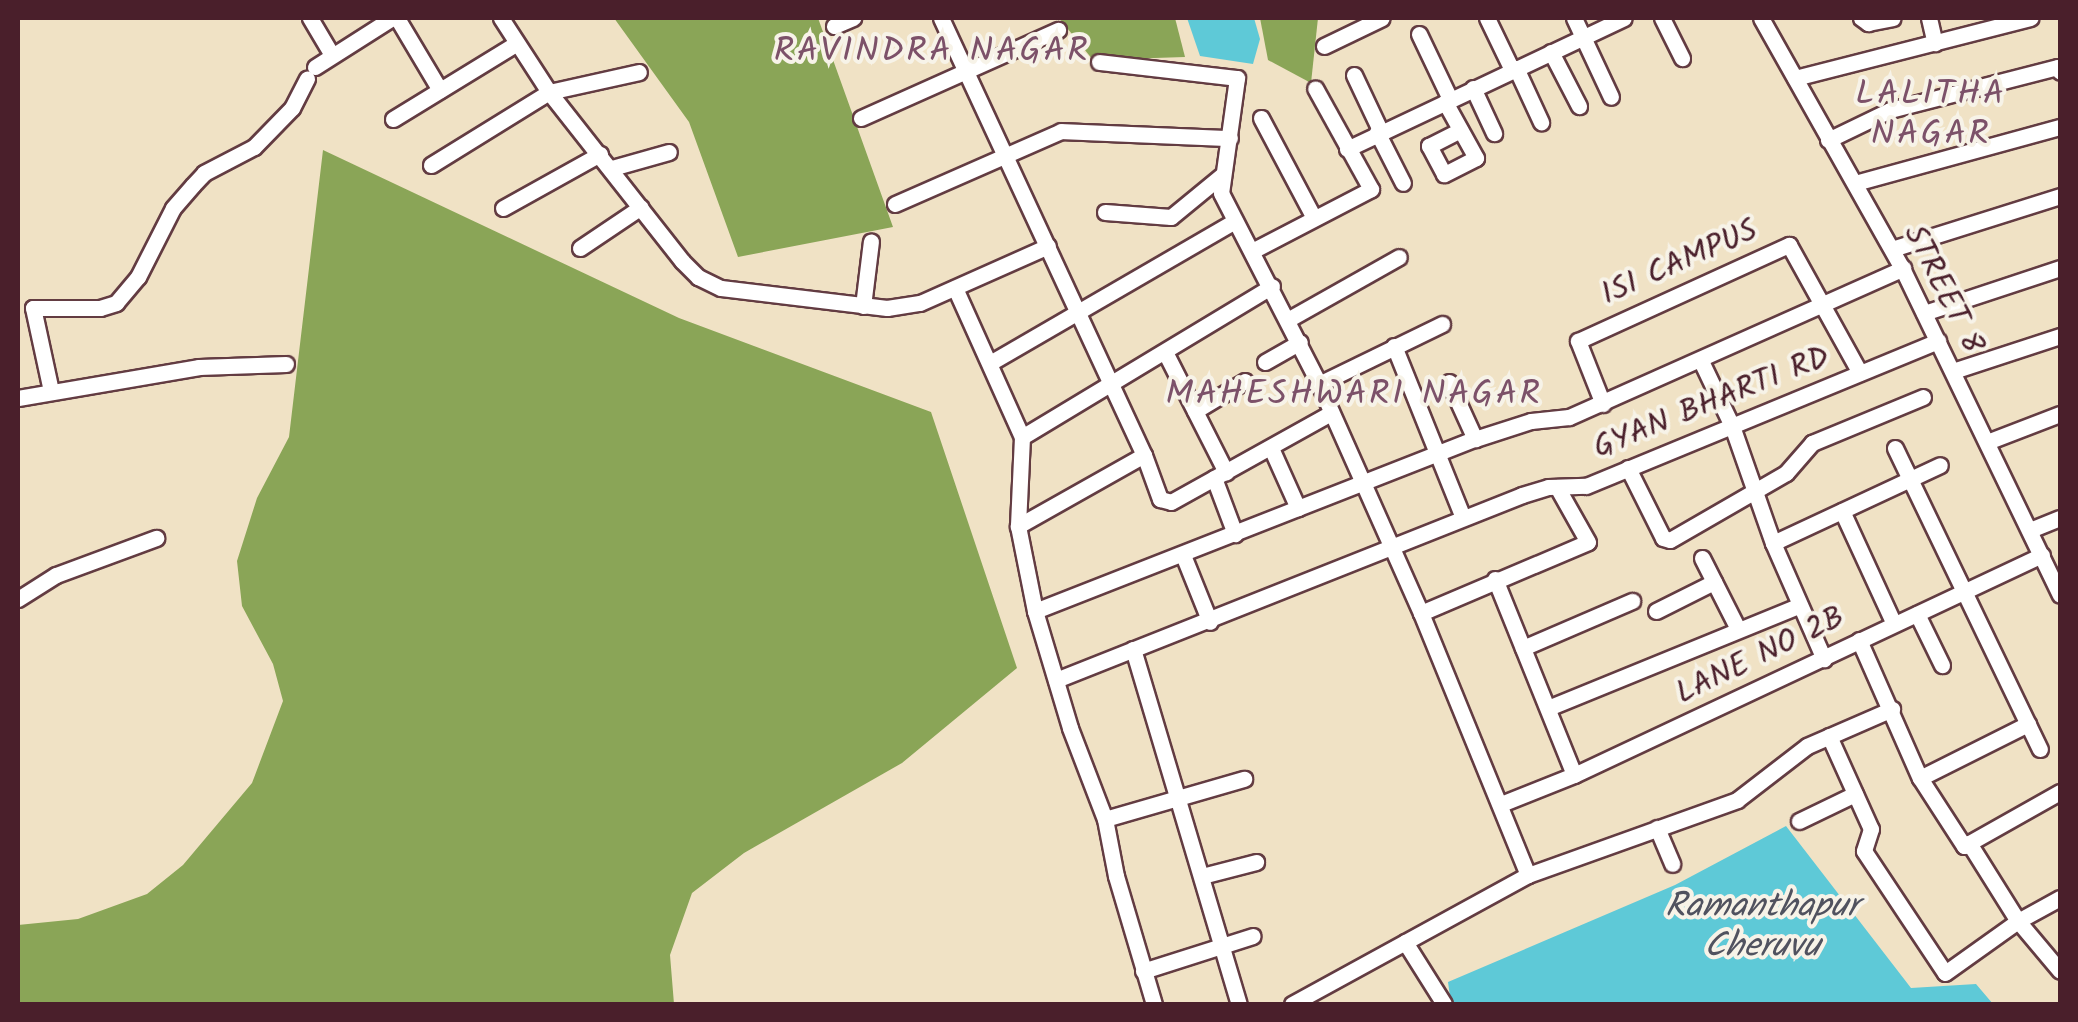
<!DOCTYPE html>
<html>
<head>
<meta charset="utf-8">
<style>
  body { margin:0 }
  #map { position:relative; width:2078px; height:1022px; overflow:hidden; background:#f0e2c5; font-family:Kalam,sans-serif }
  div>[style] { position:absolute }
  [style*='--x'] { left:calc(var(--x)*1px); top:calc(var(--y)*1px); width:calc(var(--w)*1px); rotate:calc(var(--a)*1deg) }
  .forest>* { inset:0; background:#8aa557 }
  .water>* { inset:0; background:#5ec9d7 }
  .roads { filter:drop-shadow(2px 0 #633c42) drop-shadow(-2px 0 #633c42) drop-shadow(0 2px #633c42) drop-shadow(0 -2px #633c42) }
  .minor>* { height:15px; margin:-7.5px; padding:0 7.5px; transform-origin:7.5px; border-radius:7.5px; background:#fff }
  span { translate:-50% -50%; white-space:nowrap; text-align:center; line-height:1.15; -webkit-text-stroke:8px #f7f3e8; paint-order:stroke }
  .street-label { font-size:32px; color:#4a1f2b }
  .neighbourhood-label { font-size:35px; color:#7c5169; letter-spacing:2.5px }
  .water-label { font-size:35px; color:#50525f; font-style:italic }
  .frame { position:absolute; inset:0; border:20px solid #4a1f2b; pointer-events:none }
</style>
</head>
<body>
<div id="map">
  <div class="forest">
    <div style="clip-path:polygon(614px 18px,818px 18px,893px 227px,738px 257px,689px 122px)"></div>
    <div style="clip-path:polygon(1059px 18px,1175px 18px,1185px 57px,1093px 60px)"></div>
    <div style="clip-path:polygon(1260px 18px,1318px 18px,1311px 83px,1268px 60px)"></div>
    <div style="clip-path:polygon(323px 150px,679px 318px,931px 412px,1017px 668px,902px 763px,744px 853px,692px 893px,670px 955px,674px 1004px,18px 1004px,18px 925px,78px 919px,147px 894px,183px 865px,252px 783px,283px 701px,273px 664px,242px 606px,237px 561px,257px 498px,289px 437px)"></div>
  </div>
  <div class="water">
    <div style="clip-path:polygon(1187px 18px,1254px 18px,1260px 39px,1253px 64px,1200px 56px)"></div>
    <div style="clip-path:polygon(1786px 826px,1911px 988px,1976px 984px,1993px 1004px,1451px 1004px,1448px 982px,1675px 885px)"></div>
  </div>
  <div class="roads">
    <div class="minor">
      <div style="--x:310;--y:18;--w:43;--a:59.3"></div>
      <div style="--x:397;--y:18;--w:84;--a:59.2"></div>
      <div style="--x:501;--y:18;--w:88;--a:57"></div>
      <div style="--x:549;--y:92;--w:215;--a:51.8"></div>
      <div style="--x:682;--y:261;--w:23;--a:45"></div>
      <div style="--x:698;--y:277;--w:25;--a:26"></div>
      <div style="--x:721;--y:288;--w:167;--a:6.9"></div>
      <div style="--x:887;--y:308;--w:33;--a:-9"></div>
      <div style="--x:920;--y:303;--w:140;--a:-24"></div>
      <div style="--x:941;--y:18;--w:482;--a:65.1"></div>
      <div style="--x:1144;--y:455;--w:145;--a:150.6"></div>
      <div style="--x:1487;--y:18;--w:58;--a:64.3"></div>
      <div style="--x:1574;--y:18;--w:87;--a:64.9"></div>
      <div style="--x:1662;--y:18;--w:45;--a:63.4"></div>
      <div style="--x:1761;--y:18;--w:285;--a:60.6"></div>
      <div style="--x:1901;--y:266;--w:365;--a:64.2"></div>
      <div style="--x:1861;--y:18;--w:9;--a:36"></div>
      <div style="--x:1868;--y:23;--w:25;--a:-11"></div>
      <div style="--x:1929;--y:18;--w:26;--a:77"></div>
      <div style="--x:834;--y:26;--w:21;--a:-23"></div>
      <div style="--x:1419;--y:34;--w:72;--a:64.5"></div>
      <div style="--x:1324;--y:46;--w:64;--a:-25.8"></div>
      <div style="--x:1551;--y:52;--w:61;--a:62.6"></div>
      <div style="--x:1099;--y:62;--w:139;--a:6.6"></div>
      <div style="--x:1237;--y:78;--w:116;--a:97.9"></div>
      <div style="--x:1221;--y:193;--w:215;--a:62.8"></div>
      <div style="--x:1319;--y:384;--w:251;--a:66"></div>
      <div style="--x:1421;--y:613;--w:283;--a:67.8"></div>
      <div style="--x:315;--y:67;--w:91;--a:-32.5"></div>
      <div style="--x:1516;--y:68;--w:60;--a:65.2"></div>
      <div style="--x:1354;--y:75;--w:61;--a:64.7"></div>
      <div style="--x:1795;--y:78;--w:243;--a:-14.3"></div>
      <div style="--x:1473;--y:88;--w:50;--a:65"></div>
      <div style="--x:1445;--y:102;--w:64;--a:61"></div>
      <div style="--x:1476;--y:158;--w:36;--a:153"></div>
      <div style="--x:1444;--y:174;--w:32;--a:-118"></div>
      <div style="--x:1429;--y:146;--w:35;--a:-27"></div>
      <div style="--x:861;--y:118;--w:216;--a:-24.1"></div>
      <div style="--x:1261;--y:118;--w:113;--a:62.1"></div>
      <div style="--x:393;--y:119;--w:145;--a:-31.5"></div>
      <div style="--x:1377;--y:132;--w:57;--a:63"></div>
      <div style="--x:1828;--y:140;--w:69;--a:-25.8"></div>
      <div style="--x:1890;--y:110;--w:173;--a:-14.4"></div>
      <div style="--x:2058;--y:67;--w:5;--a:68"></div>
      <div style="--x:1347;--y:149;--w:306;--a:-25.3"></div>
      <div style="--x:431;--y:165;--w:139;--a:-31.7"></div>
      <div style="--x:549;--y:92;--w:92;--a:-12.5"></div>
      <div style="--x:612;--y:168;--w:59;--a:-15.7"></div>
      <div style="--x:1855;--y:183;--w:213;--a:-15.3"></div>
      <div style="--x:895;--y:204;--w:181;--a:-23.7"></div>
      <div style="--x:1061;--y:131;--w:169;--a:2.4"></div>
      <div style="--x:503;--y:208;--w:111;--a:-29.1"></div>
      <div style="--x:1105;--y:212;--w:66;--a:4.3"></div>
      <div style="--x:1171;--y:217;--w:65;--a:-39.4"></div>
      <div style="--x:580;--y:248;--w:73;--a:-33.9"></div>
      <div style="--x:1892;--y:249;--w:176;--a:-17.5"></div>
      <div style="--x:1254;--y:250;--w:132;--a:-27.5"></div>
      <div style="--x:1371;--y:189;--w:115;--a:-119"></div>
      <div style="--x:955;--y:288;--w:163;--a:65.8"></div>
      <div style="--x:1022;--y:437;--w:89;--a:92.6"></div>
      <div style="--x:1018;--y:526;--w:87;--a:78.7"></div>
      <div style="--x:1035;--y:611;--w:122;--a:73.3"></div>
      <div style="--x:1070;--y:728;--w:97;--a:69"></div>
      <div style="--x:1105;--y:819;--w:58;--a:79.1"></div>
      <div style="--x:1116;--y:876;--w:134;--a:73.5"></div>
      <div style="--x:863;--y:306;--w:65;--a:-83"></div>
      <div style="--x:1924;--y:313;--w:143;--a:-18.3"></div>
      <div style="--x:1289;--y:319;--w:126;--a:-29.4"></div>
      <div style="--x:1394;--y:346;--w:185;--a:68.1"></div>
      <div style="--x:1165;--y:352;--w:135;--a:63.1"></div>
      <div style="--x:1701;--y:361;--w:72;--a:64.5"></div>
      <div style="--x:1732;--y:426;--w:124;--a:70.7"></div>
      <div style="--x:1773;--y:543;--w:127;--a:66.3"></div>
      <div style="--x:1265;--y:362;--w:40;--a:-29.7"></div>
      <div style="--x:990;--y:363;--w:283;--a:-30.1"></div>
      <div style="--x:1953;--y:371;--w:113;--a:-18.1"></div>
      <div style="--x:1449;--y:382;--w:63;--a:65.5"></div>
      <div style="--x:1319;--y:384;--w:137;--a:-26"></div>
      <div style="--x:51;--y:391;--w:85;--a:-102.2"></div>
      <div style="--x:33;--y:308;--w:67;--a:0"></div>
      <div style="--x:100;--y:308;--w:17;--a:-17"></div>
      <div style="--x:116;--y:303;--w:34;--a:-50"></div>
      <div style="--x:138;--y:277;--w:77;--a:-63.1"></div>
      <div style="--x:173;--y:208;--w:30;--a:-49"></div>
      <div style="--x:193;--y:185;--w:16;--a:-47"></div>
      <div style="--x:204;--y:173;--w:56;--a:-27.5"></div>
      <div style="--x:254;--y:147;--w:54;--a:-45.7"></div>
      <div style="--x:292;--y:108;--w:33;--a:-63"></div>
      <div style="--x:18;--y:398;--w:184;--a:-9.7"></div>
      <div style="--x:199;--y:367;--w:87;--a:-2"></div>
      <div style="--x:1603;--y:404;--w:68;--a:-111.6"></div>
      <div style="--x:1578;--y:341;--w:232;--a:-24.5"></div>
      <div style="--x:1789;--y:245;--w:146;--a:61"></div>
      <div style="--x:1195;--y:411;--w:58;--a:-31"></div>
      <div style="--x:1022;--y:437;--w:292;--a:-31.1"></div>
      <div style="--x:1987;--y:442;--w:78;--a:-21"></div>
      <div style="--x:1271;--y:448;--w:66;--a:65.8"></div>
      <div style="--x:1895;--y:448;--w:334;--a:64.3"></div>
      <div style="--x:1144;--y:455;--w:47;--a:70"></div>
      <div style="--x:1160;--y:499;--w:11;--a:15"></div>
      <div style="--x:1171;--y:502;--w:183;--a:-29.1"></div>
      <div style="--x:1628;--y:468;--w:78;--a:63.4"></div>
      <div style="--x:1663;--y:538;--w:7;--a:16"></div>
      <div style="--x:1670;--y:540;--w:134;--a:-30"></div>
      <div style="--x:1786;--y:473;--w:40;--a:-49"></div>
      <div style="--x:1812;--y:443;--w:120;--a:-22.5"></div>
      <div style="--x:1214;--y:478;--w:60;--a:69.4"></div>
      <div style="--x:1842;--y:511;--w:124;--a:65.3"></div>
      <div style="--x:2030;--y:530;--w:32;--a:-22"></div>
      <div style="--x:1773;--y:543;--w:184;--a:-25"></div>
      <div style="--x:1183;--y:555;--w:72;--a:68.1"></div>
      <div style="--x:1702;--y:558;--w:80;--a:63.1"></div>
      <div style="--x:1495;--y:579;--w:211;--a:68"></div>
      <div style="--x:18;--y:599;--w:45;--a:-32.3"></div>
      <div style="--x:56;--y:575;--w:107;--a:-20.3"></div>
      <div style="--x:1035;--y:611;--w:472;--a:-21.4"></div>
      <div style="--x:1475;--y:439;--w:59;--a:-17.8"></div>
      <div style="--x:1531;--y:421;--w:38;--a:-6"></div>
      <div style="--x:1569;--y:417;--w:366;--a:-24"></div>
      <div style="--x:1656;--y:611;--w:65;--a:-26.6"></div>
      <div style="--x:1421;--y:613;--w:181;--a:-23"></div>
      <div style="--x:1588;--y:542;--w:63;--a:-119.4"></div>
      <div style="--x:1917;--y:614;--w:57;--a:63.9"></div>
      <div style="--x:1859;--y:640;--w:151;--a:66.2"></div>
      <div style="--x:1920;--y:778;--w:81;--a:57.1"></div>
      <div style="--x:1964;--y:846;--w:110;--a:-29.4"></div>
      <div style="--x:1523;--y:648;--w:119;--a:-23.3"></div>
      <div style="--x:1133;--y:649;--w:370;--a:73.4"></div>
      <div style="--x:1056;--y:680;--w:501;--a:-21.65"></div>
      <div style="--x:1522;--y:495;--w:27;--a:-17"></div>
      <div style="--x:1548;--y:487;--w:38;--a:-2"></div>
      <div style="--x:1586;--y:486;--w:381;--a:-22.4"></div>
      <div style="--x:1548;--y:708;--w:272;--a:-22.2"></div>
      <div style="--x:1829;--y:736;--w:102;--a:65.7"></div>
      <div style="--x:1871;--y:829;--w:23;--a:108"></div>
      <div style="--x:1864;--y:851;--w:146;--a:56.4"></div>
      <div style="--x:1945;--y:973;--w:90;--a:-35.5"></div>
      <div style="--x:2018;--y:921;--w:48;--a:-28.7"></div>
      <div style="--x:1920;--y:778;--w:121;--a:-26.6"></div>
      <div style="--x:1501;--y:804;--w:79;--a:-21.7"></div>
      <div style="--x:1574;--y:775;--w:517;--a:-25.18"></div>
      <div style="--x:1105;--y:819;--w:145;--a:-16.1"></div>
      <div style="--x:1799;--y:821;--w:62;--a:-25.7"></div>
      <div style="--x:1657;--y:828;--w:39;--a:67"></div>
      <div style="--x:1969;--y:843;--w:92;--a:57.9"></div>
      <div style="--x:2018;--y:921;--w:65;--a:50"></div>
      <div style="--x:1202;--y:876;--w:56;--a:-14.5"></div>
      <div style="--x:1405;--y:942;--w:73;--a:57.8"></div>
      <div style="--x:1143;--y:971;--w:115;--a:-17.7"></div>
      <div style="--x:1292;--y:1004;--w:269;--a:-28.7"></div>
      <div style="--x:1528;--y:875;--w:222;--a:-19.7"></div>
      <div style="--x:1737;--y:800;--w:88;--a:-37.6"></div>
      <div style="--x:1807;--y:746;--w:93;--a:-23.5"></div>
    </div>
  </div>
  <div class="street-label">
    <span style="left:1680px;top:264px;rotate:-24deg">ISI CAMPUS</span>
    <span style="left:1942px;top:290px;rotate:63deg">STREET 8</span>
    <span style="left:1712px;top:404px;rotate:-22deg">GYAN BHARTI RD</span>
    <span style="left:1761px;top:657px;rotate:-26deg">LANE NO 2B</span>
  </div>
  <div class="neighbourhood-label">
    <span style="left:932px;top:52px">RAVINDRA NAGAR</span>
    <span style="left:1931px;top:115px">LALITHA<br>NAGAR</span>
    <span style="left:1354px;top:395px">MAHESHWARI NAGAR</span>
  </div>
  <div class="water-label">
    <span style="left:1762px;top:927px">Ramanthapur<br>Cheruvu</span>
  </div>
  <div class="frame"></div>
</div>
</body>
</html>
